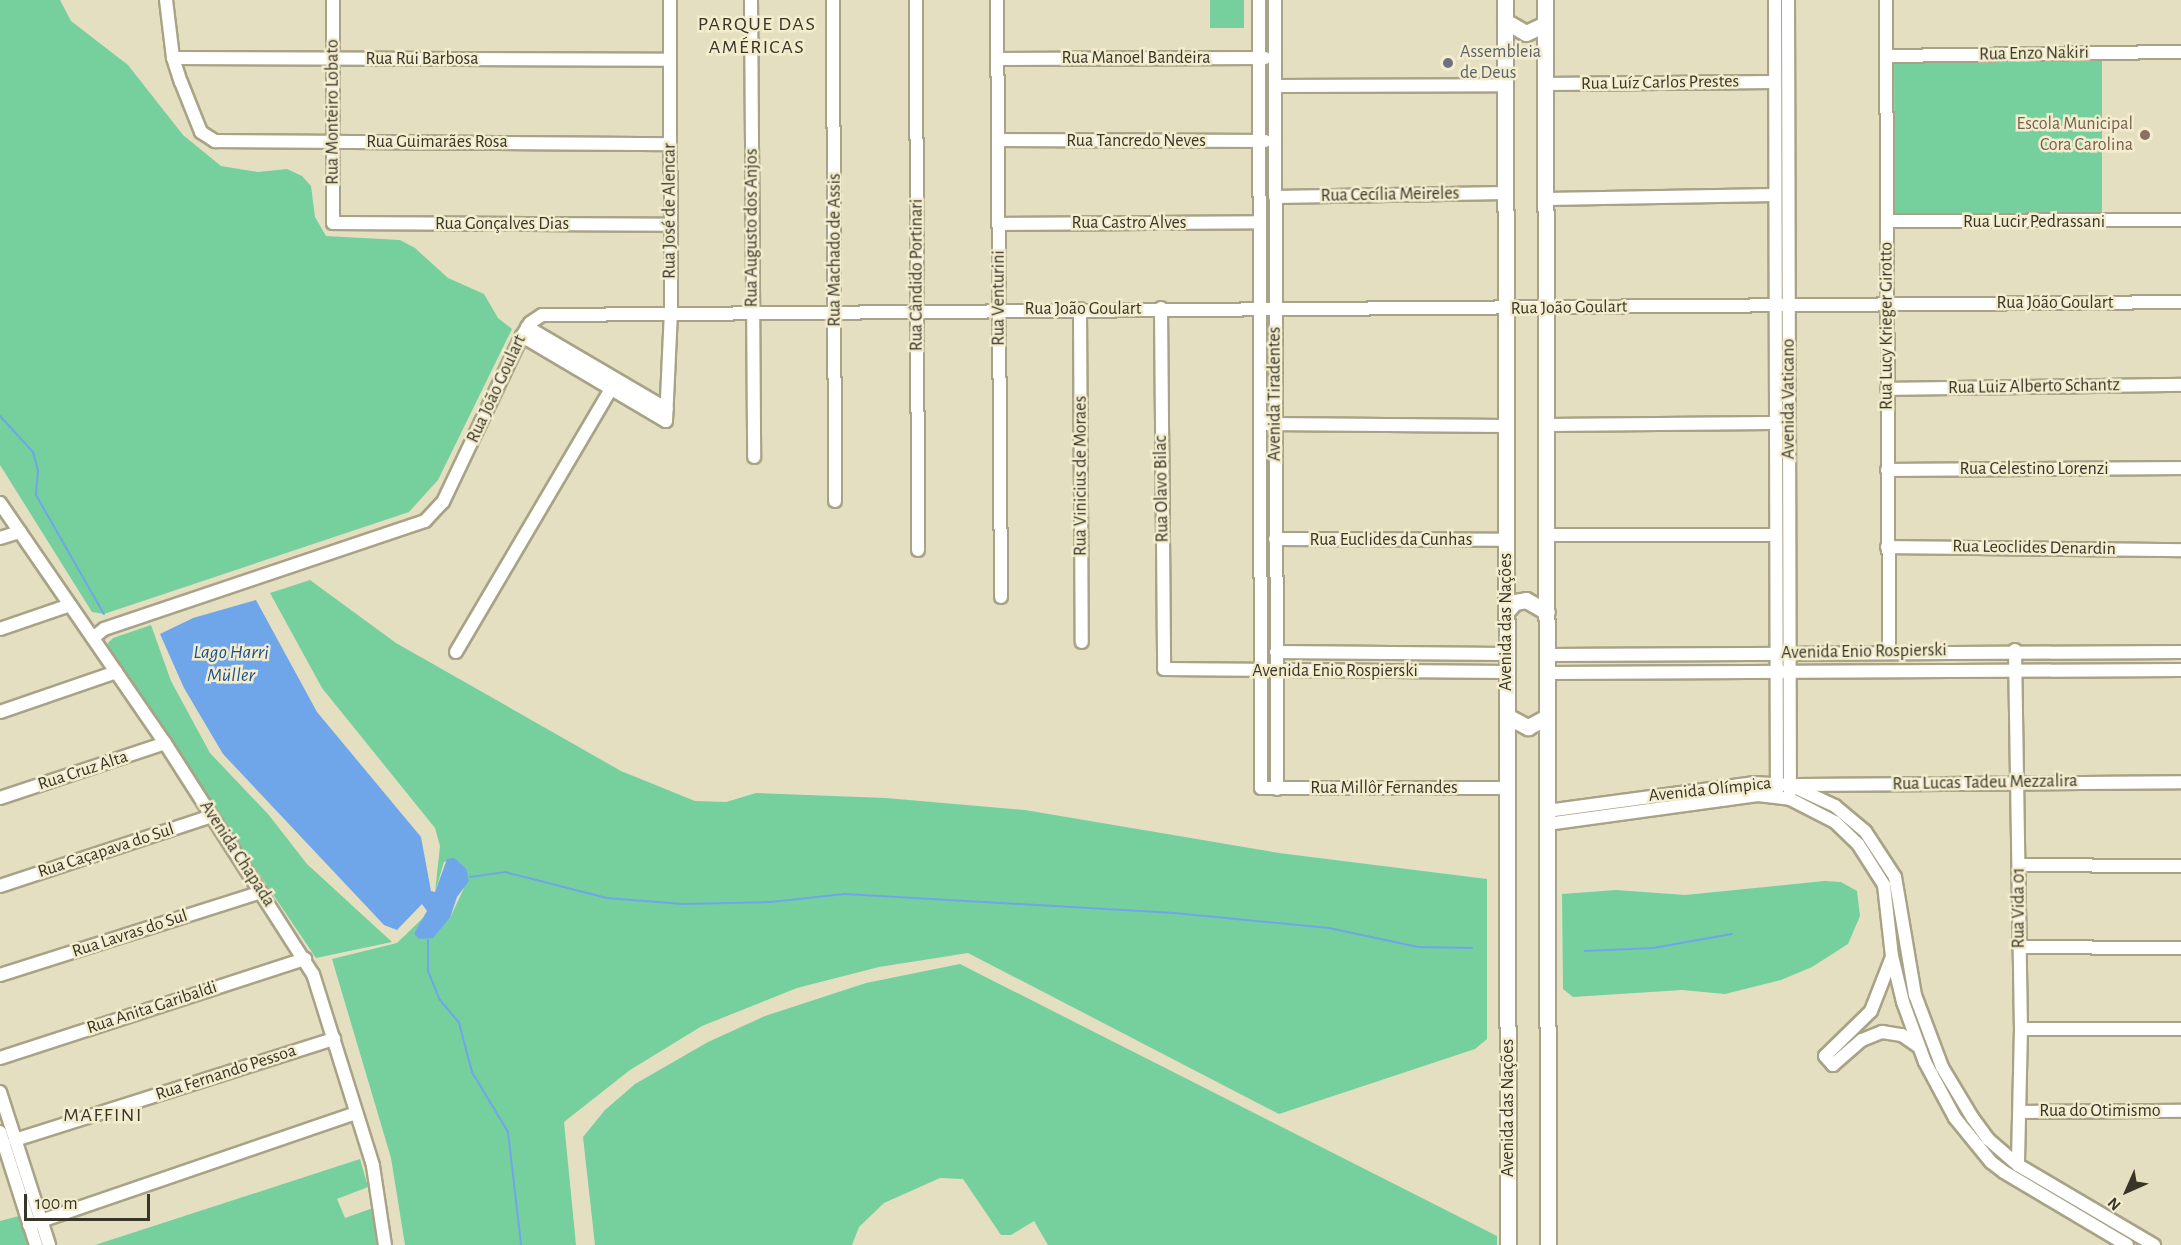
<!DOCTYPE html>
<html>
<head>
<meta charset="utf-8">
<style>
  body { margin:0 }
  #map { position:relative; width:2181px; height:1245px; overflow:hidden; background:#e5dfc1; font-family:"Alegreya Sans",sans-serif }
  div>[style] { position:absolute }
  [style*='--x'] { left:calc(var(--x)*1px); top:calc(var(--y)*1px); width:calc(var(--w)*1px); rotate:calc(var(--a)*1deg) }
  .green>* { inset:0; background:#75d09e }
  .water>* { inset:0; background:#6fa6e9 }
  .stream>* { height:2px; margin:-1px; padding:0 1px; transform-origin:1px; border-radius:1px; background:#6fa6e9 }
  .roads { filter:drop-shadow(2px 0 #a8a386) drop-shadow(-2px 0 #a8a386) drop-shadow(0 2px #a8a386) drop-shadow(0 -2px #a8a386) }
  .minor>* { height:12px; margin:-6px; padding:0 6px; transform-origin:6px; border-radius:6px; background:#fff }
  .major>* { height:15px; margin:-7.5px; padding:0 7.5px; transform-origin:7.5px; border-radius:7.5px; background:#fff }
  .dots>* { width:16px; height:16px; translate:-50% -50%; box-sizing:border-box; border:3px solid #f3edce; border-radius:50% }
  span { translate:-50% -50%; white-space:nowrap; text-align:center; line-height:1.15; -webkit-text-stroke:5px #f3edce; paint-order:stroke }
  .worship-label { font-size:18px; color:#5b616d }
  .left { translate:0 -50%; text-align:left }
  .street-label { font-size:18px; color:#383529 }
  .education-label { font-size:18px; color:#785e54 }
  .right { translate:-100% -50%; text-align:right }
  .neighbourhood-label { font-size:20px; color:#383529; letter-spacing:1.5px }
  .water-label { font-size:20px; color:#1b518f; font-style:italic }
  .north { position:absolute; left:2097px; top:1161px; width:60px; height:60px; -webkit-text-stroke:4px #f3edce; paint-order:stroke; rotate:225deg; font-size:16px; font-weight:700; line-height:24px; text-align:center; color:#383529 }
  .north::after { content:''; display:block; margin:auto; width:21px; height:27px; background:#383529; clip-path:polygon(50% 0,100% 100%,50% 72%,0 100%) }
  .scale { position:absolute; left:24px; top:1194px; width:126px; height:27px; box-sizing:border-box; border:3px solid #383529; border-top:0; padding-left:8px; font-size:18px; line-height:21px; white-space:nowrap; color:#383529; -webkit-text-stroke:4px #f3edce; paint-order:stroke }
</style>
</head>
<body>
<div id="map">
  <div class="green">
    <div style="clip-path:polygon(0 0,60px 0,71px 21px,128px 65px,183px 135px,221px 166px,258px 172px,287px 169px,302px 176px,311px 186px,315px 217px,326px 236px,400px 240px,415px 248px,448px 278px,484px 294px,498px 318px,512px 329px,438px 480px,409px 512px,104px 614px,92px 612px,0 465px)"></div>
    <div style="clip-path:polygon(1210px 0,1244px 0,1244px 28px,1210px 28px)"></div>
    <div style="clip-path:polygon(1261px 0,1269px 0,1269px 55px,1260px 55px)"></div>
    <div style="clip-path:polygon(1261px 60px,1269px 60px,1269px 138px,1261px 138px)"></div>
    <div style="clip-path:polygon(2102px 61px,2102px 212px,1895px 214px,1894px 62px)"></div>
    <div style="clip-path:polygon(1262px 145px,1270px 145px,1269px 304px,1262px 304px)"></div>
    <div style="clip-path:polygon(1262px 316px,1269px 317px,1268px 418px,1262px 417px)"></div>
    <div style="clip-path:polygon(1262px 428px,1270px 428px,1272px 668px,1264px 668px)"></div>
    <div style="clip-path:polygon(310px 580px,396px 643px,621px 771px,695px 801px,726px 802px,756px 793px,886px 798px,1025px 810px,1279px 853px,1487px 879px,1487px 1039px,1475px 1049px,1279px 1114px,968px 953px,879px 967px,797px 988px,702px 1026px,630px 1070px,564px 1122px,576px 1245px,405px 1245px,391px 1158px,332px 959px,397px 943px,424px 917px,414px 933px,436px 934px,450px 918px,464px 888px,466px 868px,454px 859px,444px 862px,435px 892px,440px 846px,435px 828px,322px 688px,270px 593px)"></div>
    <div style="clip-path:polygon(151px 625px,171px 681px,210px 753px,268px 814px,307px 864px,392px 942px,316px 958px,109px 652px,108px 643px,113px 638px)"></div>
    <div style="clip-path:polygon(1266px 675px,1272px 675px,1273px 782px,1266px 782px)"></div>
    <div style="clip-path:polygon(1824px 881px,1841px 882px,1857px 891px,1860px 916px,1848px 944px,1812px 967px,1781px 980px,1725px 994px,1682px 990px,1573px 997px,1563px 989px,1562px 894px,1616px 890px,1685px 895px)"></div>
    <div style="clip-path:polygon(960px 964px,1497px 1236px,1497px 1245px,1048px 1245px,1034px 1221px,1011px 1235px,1001px 1235px,963px 1179px,940px 1178px,884px 1203px,859px 1227px,852px 1245px,595px 1245px,583px 1137px,605px 1110px,635px 1084px,708px 1042px,765px 1016px,866px 983px)"></div>
    <div style="clip-path:polygon(360px 1159px,368px 1187px,337px 1199px,345px 1218px,373px 1208px,377px 1245px,95px 1245px)"></div>
    <div style="clip-path:polygon(19px 1216px,29px 1245px,0 1245px,0 1221px)"></div>
  </div>
  <div class="water">
    <div style="clip-path:polygon(256px 600px,317px 712px,421px 837px,431px 891px,435px 892px,447px 859px,454px 858px,466px 868px,469px 881px,457px 897px,450px 918px,433px 938px,419px 939px,414px 933px,427px 911px,422px 904px,397px 930px,384px 925px,223px 754px,184px 688px,160px 634px,193px 618px)"></div>
  </div>
  <div class="stream">
    <div style="--x:0;--y:416;--w:49;--a:47.5"></div>
    <div style="--x:33;--y:452;--w:20;--a:75"></div>
    <div style="--x:38;--y:471;--w:24;--a:95"></div>
    <div style="--x:36;--y:495;--w:137;--a:60.3"></div>
    <div style="--x:470;--y:877;--w:35;--a:-8"></div>
    <div style="--x:505;--y:872;--w:105;--a:14.3"></div>
    <div style="--x:607;--y:898;--w:75;--a:4.6"></div>
    <div style="--x:682;--y:904;--w:89;--a:-1.3"></div>
    <div style="--x:771;--y:902;--w:74;--a:-6.2"></div>
    <div style="--x:845;--y:894;--w:330;--a:3.3"></div>
    <div style="--x:1174;--y:913;--w:156;--a:5.5"></div>
    <div style="--x:1329;--y:928;--w:91;--a:12.1"></div>
    <div style="--x:1418;--y:947;--w:54;--a:1.1"></div>
    <div style="--x:428;--y:940;--w:31;--a:90"></div>
    <div style="--x:428;--y:971;--w:31;--a:68"></div>
    <div style="--x:440;--y:1000;--w:30;--a:50"></div>
    <div style="--x:459;--y:1023;--w:51;--a:75.1"></div>
    <div style="--x:472;--y:1072;--w:70;--a:59"></div>
    <div style="--x:508;--y:1132;--w:114;--a:83.4"></div>
    <div style="--x:1585;--y:951;--w:68;--a:-2.5"></div>
    <div style="--x:1653;--y:948;--w:80;--a:-10"></div>
  </div>
  <div class="roads">
    <div class="minor">
      <div style="--x:166;--y:0;--w:58;--a:83.1"></div>
      <div style="--x:173;--y:58;--w:25;--a:72"></div>
      <div style="--x:181;--y:82;--w:54;--a:68.2"></div>
      <div style="--x:201;--y:132;--w:17;--a:33"></div>
      <div style="--x:215;--y:141;--w:455;--a:0.4"></div>
      <div style="--x:333;--y:0;--w:223;--a:90"></div>
      <div style="--x:333;--y:223;--w:337;--a:0.3"></div>
      <div style="--x:751;--y:0;--w:457;--a:89.6"></div>
      <div style="--x:833;--y:0;--w:501;--a:89.77"></div>
      <div style="--x:916;--y:0;--w:550;--a:89.79"></div>
      <div style="--x:997;--y:0;--w:597;--a:89.62"></div>
      <div style="--x:1259;--y:0;--w:788;--a:89.85"></div>
      <div style="--x:1261;--y:788;--w:246;--a:0"></div>
      <div style="--x:1275;--y:0;--w:789;--a:89.85"></div>
      <div style="--x:1775;--y:0;--w:791;--a:89.86"></div>
      <div style="--x:1788;--y:0;--w:792;--a:89.86"></div>
      <div style="--x:1886;--y:0;--w:652;--a:89.74"></div>
      <div style="--x:1888;--y:56;--w:293;--a:-0.8"></div>
      <div style="--x:173;--y:58;--w:497;--a:0.2"></div>
      <div style="--x:997;--y:59;--w:268;--a:-0.2"></div>
      <div style="--x:1545;--y:84;--w:230;--a:-0.5"></div>
      <div style="--x:1275;--y:86;--w:230;--a:-0.2"></div>
      <div style="--x:998;--y:140;--w:267;--a:0.2"></div>
      <div style="--x:1275;--y:197;--w:230;--a:-1"></div>
      <div style="--x:1546;--y:199;--w:229;--a:-1"></div>
      <div style="--x:1887;--y:221;--w:294;--a:-0.2"></div>
      <div style="--x:998;--y:224;--w:262;--a:-0.4"></div>
      <div style="--x:1161;--y:308;--w:361;--a:89.5"></div>
      <div style="--x:1164;--y:669;--w:343;--a:0.5"></div>
      <div style="--x:1080;--y:309;--w:333;--a:89.7"></div>
      <div style="--x:527;--y:327;--w:162;--a:30.4"></div>
      <div style="--x:522;--y:336;--w:167;--a:30.6"></div>
      <div style="--x:666;--y:421;--w:109;--a:-87.4"></div>
      <div style="--x:671;--y:312;--w:312;--a:-90.2"></div>
      <div style="--x:1887;--y:389;--w:294;--a:-0.8"></div>
      <div style="--x:1267;--y:424;--w:239;--a:0.5"></div>
      <div style="--x:1546;--y:425;--w:230;--a:-0.5"></div>
      <div style="--x:1887;--y:470;--w:294;--a:-0.4"></div>
      <div style="--x:0;--y:503;--w:291;--a:55.5"></div>
      <div style="--x:165;--y:743;--w:274;--a:57.4"></div>
      <div style="--x:313;--y:974;--w:201;--a:72.6"></div>
      <div style="--x:373;--y:1166;--w:80;--a:81.4"></div>
      <div style="--x:1546;--y:535;--w:230;--a:0"></div>
      <div style="--x:0;--y:538;--w:21;--a:-17"></div>
      <div style="--x:1275;--y:539;--w:231;--a:0.2"></div>
      <div style="--x:1887;--y:547;--w:294;--a:0.6"></div>
      <div style="--x:0;--y:629;--w:74;--a:-18.9"></div>
      <div style="--x:93;--y:638;--w:14;--a:-39"></div>
      <div style="--x:104;--y:629;--w:339;--a:-18.6"></div>
      <div style="--x:425;--y:521;--w:26;--a:-47"></div>
      <div style="--x:443;--y:502;--w:184;--a:-64.6"></div>
      <div style="--x:522;--y:336;--w:15;--a:-58"></div>
      <div style="--x:530;--y:323;--w:14;--a:-34"></div>
      <div style="--x:542;--y:315;--w:1639;--a:-0.45"></div>
      <div style="--x:2015;--y:650;--w:379;--a:89.1"></div>
      <div style="--x:2021;--y:1029;--w:136;--a:91.3"></div>
      <div style="--x:456;--y:652;--w:305;--a:-59.5"></div>
      <div style="--x:1276;--y:652;--w:230;--a:0.5"></div>
      <div style="--x:1547;--y:655;--w:634;--a:-0.27"></div>
      <div style="--x:1547;--y:673;--w:634;--a:-0.27"></div>
      <div style="--x:0;--y:712;--w:123;--a:-19"></div>
      <div style="--x:1798;--y:785;--w:383;--a:-0.4"></div>
      <div style="--x:0;--y:798;--w:174;--a:-18.4"></div>
      <div style="--x:1547;--y:811;--w:208;--a:-7.7"></div>
      <div style="--x:1753;--y:783;--w:37;--a:3"></div>
      <div style="--x:1790;--y:785;--w:50;--a:25"></div>
      <div style="--x:1835;--y:806;--w:39;--a:40"></div>
      <div style="--x:1865;--y:831;--w:55;--a:56.9"></div>
      <div style="--x:1895;--y:877;--w:120;--a:80.4"></div>
      <div style="--x:1915;--y:995;--w:77;--a:69.4"></div>
      <div style="--x:1942;--y:1067;--w:58;--a:59"></div>
      <div style="--x:1972;--y:1117;--w:27;--a:54"></div>
      <div style="--x:1988;--y:1139;--w:40;--a:41"></div>
      <div style="--x:2018;--y:1165;--w:158;--a:30.5"></div>
      <div style="--x:1547;--y:824;--w:213;--a:-7.8"></div>
      <div style="--x:1758;--y:795;--w:32;--a:7"></div>
      <div style="--x:1790;--y:799;--w:51;--a:27.1"></div>
      <div style="--x:1835;--y:822;--w:32;--a:44"></div>
      <div style="--x:1858;--y:844;--w:49;--a:57.6"></div>
      <div style="--x:1884;--y:885;--w:71;--a:83.6"></div>
      <div style="--x:1892;--y:956;--w:47;--a:76.6"></div>
      <div style="--x:1903;--y:1002;--w:64;--a:69.9"></div>
      <div style="--x:1925;--y:1062;--w:64;--a:61.8"></div>
      <div style="--x:1955;--y:1118;--w:57;--a:50.7"></div>
      <div style="--x:1991;--y:1162;--w:16;--a:38"></div>
      <div style="--x:2004;--y:1172;--w:143;--a:30.7"></div>
      <div style="--x:2020;--y:865;--w:161;--a:0.4"></div>
      <div style="--x:0;--y:886;--w:223;--a:-18.3"></div>
      <div style="--x:2019;--y:947;--w:162;--a:0.4"></div>
      <div style="--x:1892;--y:957;--w:58;--a:111.3"></div>
      <div style="--x:1871;--y:1011;--w:64;--a:135.6"></div>
      <div style="--x:1825;--y:1056;--w:12;--a:48"></div>
      <div style="--x:1833;--y:1065;--w:38;--a:-41"></div>
      <div style="--x:1862;--y:1040;--w:22;--a:-22"></div>
      <div style="--x:1882;--y:1032;--w:20;--a:9"></div>
      <div style="--x:1902;--y:1035;--w:19;--a:35"></div>
      <div style="--x:0;--y:975;--w:274;--a:-17.6"></div>
      <div style="--x:2021;--y:1029;--w:160;--a:0"></div>
      <div style="--x:0;--y:1058;--w:321;--a:-18"></div>
      <div style="--x:0;--y:1092;--w:161;--a:72.2"></div>
      <div style="--x:2020;--y:1112;--w:161;--a:-0.4"></div>
      <div style="--x:0;--y:1132;--w:119;--a:72.3"></div>
      <div style="--x:15;--y:1140;--w:335;--a:-17.6"></div>
      <div style="--x:29;--y:1225;--w:346;--a:-18.9"></div>
    </div>
    <div class="major">
      <div style="--x:1505;--y:0;--w:1245;--a:89.86"></div>
      <div style="--x:1545;--y:0;--w:1245;--a:89.86"></div>
      <div style="--x:1505;--y:21;--w:24;--a:30"></div>
      <div style="--x:1526;--y:33;--w:21;--a:-25"></div>
      <div style="--x:1506;--y:612;--w:13;--a:-48"></div>
      <div style="--x:1515;--y:602;--w:11;--a:-10"></div>
      <div style="--x:1526;--y:600;--w:24;--a:30"></div>
      <div style="--x:1507;--y:716;--w:24;--a:28"></div>
      <div style="--x:1528;--y:727;--w:21;--a:-28"></div>
    </div>
  </div>
  <div class="dots">
    <div style="left:1448px;top:63px;background:#6b7280"></div>
    <div style="left:2145px;top:135px;background:#8d6e63"></div>
  </div>
  <div class="worship-label">
    <span class="left" style="left:1460px;top:63px">Assembleia<br>de Deus</span>
  </div>
  <div class="street-label">
    <span style="left:2034px;top:54px;rotate:-1deg">Rua Enzo Nakiri</span>
    <span style="left:1136px;top:58px">Rua Manoel Bandeira</span>
    <span style="left:422px;top:59px">Rua Rui Barbosa</span>
    <span style="left:1660px;top:83px;rotate:-1deg">Rua Luíz Carlos Prestes</span>
    <span style="left:333px;top:112px;rotate:-90deg">Rua Monteiro Lobato</span>
    <span style="left:1136px;top:141px">Rua Tancredo Neves</span>
    <span style="left:437px;top:142px">Rua Guimarães Rosa</span>
    <span style="left:1390px;top:195px;rotate:-1deg">Rua Cecília Meireles</span>
    <span style="left:670px;top:211px;rotate:-90deg">Rua José de Alencar</span>
    <span style="left:2034px;top:222px">Rua Lucir Pedrassani</span>
    <span style="left:1129px;top:223px">Rua Castro Alves</span>
    <span style="left:502px;top:224px">Rua Gonçalves Dias</span>
    <span style="left:752px;top:228px;rotate:-90deg">Rua Augusto dos Anjos</span>
    <span style="left:835px;top:250px;rotate:-90deg">Rua Machado de Assis</span>
    <span style="left:917px;top:275px;rotate:-90deg">Rua Cândido Portinari</span>
    <span style="left:999px;top:298px;rotate:-90deg">Rua Venturini</span>
    <span style="left:2055px;top:303px">Rua João Goulart</span>
    <span style="left:1569px;top:308px;rotate:-1deg">Rua João Goulart</span>
    <span style="left:1083px;top:309px">Rua João Goulart</span>
    <span style="left:1887px;top:326px;rotate:-90deg">Rua Lucy Krieger Girotto</span>
    <span style="left:2034px;top:387px;rotate:-1deg">Rua Luiz Alberto Schantz</span>
    <span style="left:497px;top:389px;rotate:-65deg">Rua João Goulart</span>
    <span style="left:1275px;top:394px;rotate:-90deg">Avenida Tiradentes</span>
    <span style="left:1789px;top:399px;rotate:-90deg">Avenida Vaticano</span>
    <span style="left:2034px;top:469px">Rua Celestino Lorenzi</span>
    <span style="left:1081px;top:476px;rotate:-90deg">Rua Vinicius de Moraes</span>
    <span style="left:1162px;top:489px;rotate:-91deg">Rua Olavo Bilac</span>
    <span style="left:1391px;top:540px">Rua Euclides da Cunhas</span>
    <span style="left:2034px;top:548px;rotate:1deg">Rua Leoclides Denardin</span>
    <span style="left:1506px;top:622px;rotate:-90deg">Avenida das Nações</span>
    <span style="left:1864px;top:652px;rotate:-1deg">Avenida Enio Rospierski</span>
    <span style="left:1335px;top:671px">Avenida Enio Rospierski</span>
    <span style="left:83px;top:771px;rotate:-18deg">Rua Cruz Alta</span>
    <span style="left:1985px;top:783px;rotate:-1deg">Rua Lucas Tadeu Mezzalira</span>
    <span style="left:1384px;top:788px">Rua Millôr Fernandes</span>
    <span style="left:1710px;top:790px;rotate:-6deg">Avenida Olímpica</span>
    <span style="left:106px;top:851px;rotate:-18deg">Rua Caçapava do Sul</span>
    <span style="left:237px;top:854px;rotate:57deg">Avenida Chapada</span>
    <span style="left:2019px;top:908px;rotate:-90deg">Rua Vida 01</span>
    <span style="left:130px;top:934px;rotate:-18deg">Rua Lavras do Sul</span>
    <span style="left:152px;top:1008px;rotate:-18deg">Rua Anita Garibaldi</span>
    <span style="left:226px;top:1073px;rotate:-18deg">Rua Fernando Pessoa</span>
    <span style="left:1508px;top:1108px;rotate:-90deg">Avenida das Nações</span>
    <span style="left:2100px;top:1111px">Rua do Otimismo</span>
  </div>
  <div class="education-label">
    <span class="right" style="left:2133px;top:135px">Escola Municipal<br>Cora Carolina</span>
  </div>
  <div class="neighbourhood-label">
    <span style="left:757px;top:36px">PARQUE DAS<br>AMÉRICAS</span>
    <span style="left:103px;top:1115px">MAFFINI</span>
  </div>
  <div class="water-label">
    <span style="left:231px;top:664px">Lago Harri<br>Müller</span>
  </div>
  <div class="north">N</div>
  <div class="scale">100 m</div>
</div>
</body>
</html>
